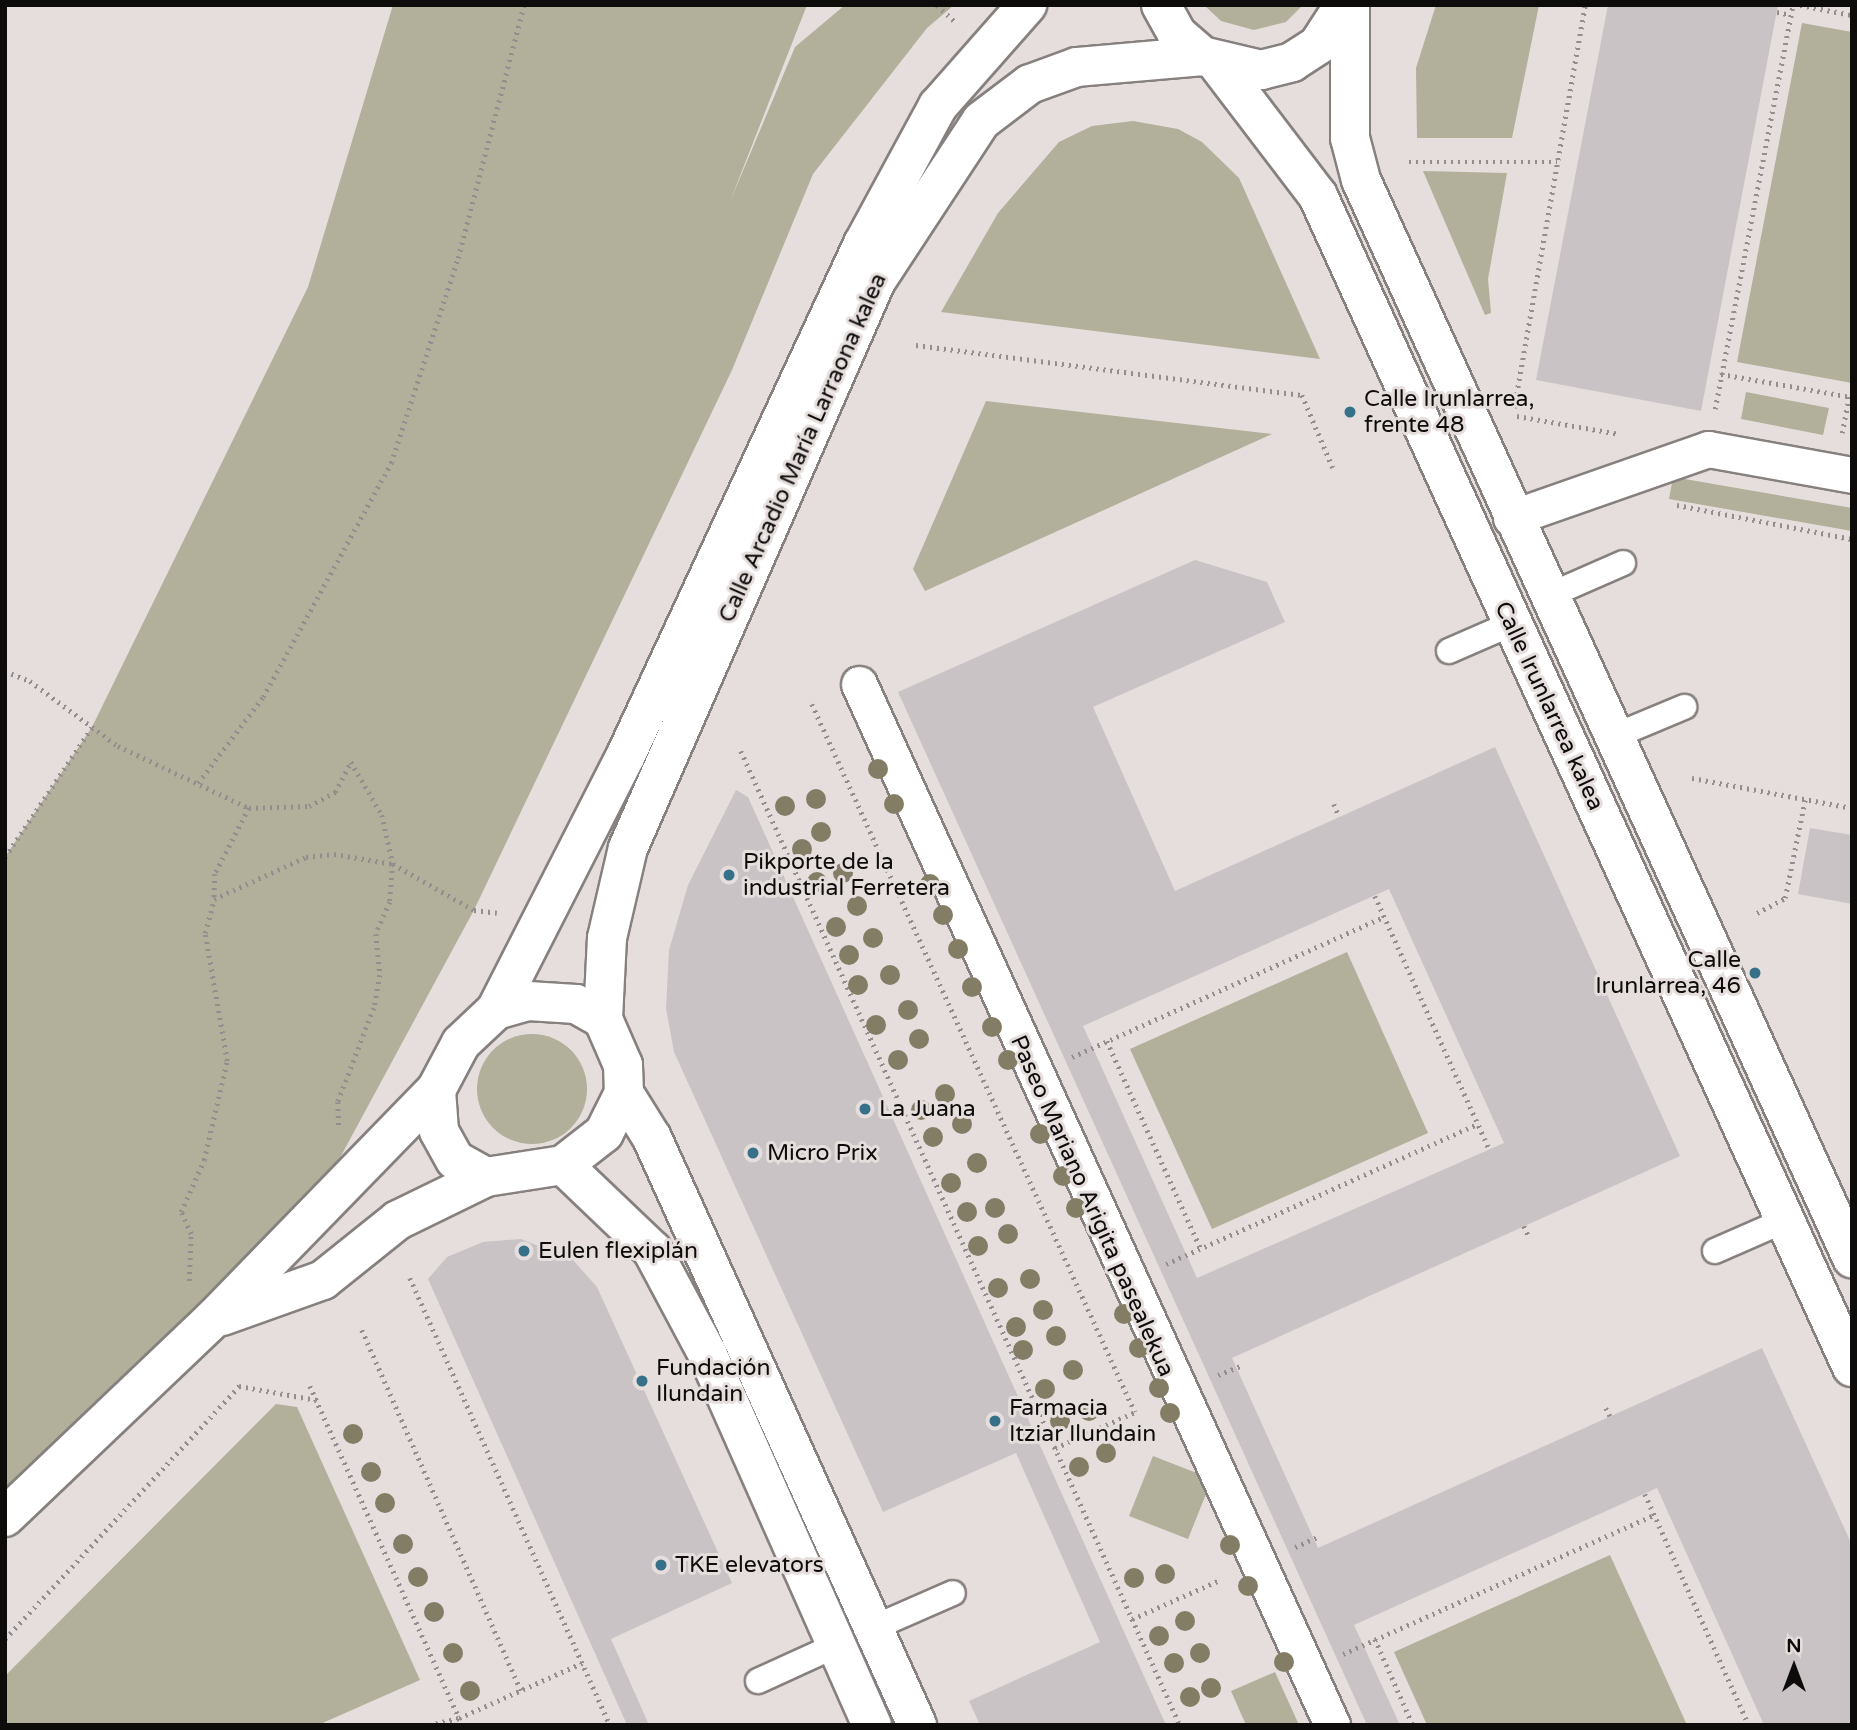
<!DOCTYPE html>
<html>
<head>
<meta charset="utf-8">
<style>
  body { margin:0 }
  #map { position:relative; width:1857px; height:1730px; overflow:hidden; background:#e6dedd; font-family:"Varela Round",sans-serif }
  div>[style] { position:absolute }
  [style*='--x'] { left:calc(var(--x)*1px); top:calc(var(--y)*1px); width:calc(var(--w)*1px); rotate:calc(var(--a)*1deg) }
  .green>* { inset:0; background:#b2af9a }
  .round { border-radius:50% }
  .building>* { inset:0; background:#cac3c5 }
  .path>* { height:4.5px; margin-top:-2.25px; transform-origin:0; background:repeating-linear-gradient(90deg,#938e8d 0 2px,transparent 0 7px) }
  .roads { filter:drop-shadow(2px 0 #86807e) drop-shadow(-2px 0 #86807e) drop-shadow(0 2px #86807e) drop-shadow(0 -2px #86807e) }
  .service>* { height:24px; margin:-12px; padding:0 12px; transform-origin:12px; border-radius:12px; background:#fff }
  .pedestrian>* { height:35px; margin:-17.5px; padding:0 17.5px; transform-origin:17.5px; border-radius:17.5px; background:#fff }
  .minor>* { height:38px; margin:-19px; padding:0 19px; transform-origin:19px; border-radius:19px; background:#fff }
  .tertiary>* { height:38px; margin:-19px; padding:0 19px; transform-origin:19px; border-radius:19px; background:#fff }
  .trees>* { width:20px; height:20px; margin:-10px; border-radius:50%; background:#847d66 }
  .dots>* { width:19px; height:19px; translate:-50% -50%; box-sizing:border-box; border:4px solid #e6dedd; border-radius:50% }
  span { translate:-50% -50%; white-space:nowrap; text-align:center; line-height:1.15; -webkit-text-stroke:6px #e6dedd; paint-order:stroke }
  .poi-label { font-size:23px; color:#0e0c0b }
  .left { translate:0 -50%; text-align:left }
  .right { translate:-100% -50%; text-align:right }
  .street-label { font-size:23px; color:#0e0c0b }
  .frame { position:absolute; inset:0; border:7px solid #0e0c0b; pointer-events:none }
  .north { position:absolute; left:1759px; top:1632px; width:70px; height:70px; -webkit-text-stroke:5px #e6dedd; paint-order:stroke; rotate:0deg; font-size:19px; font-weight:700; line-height:28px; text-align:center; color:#0e0c0b }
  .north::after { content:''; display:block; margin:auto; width:24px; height:32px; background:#0e0c0b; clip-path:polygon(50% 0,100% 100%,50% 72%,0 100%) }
</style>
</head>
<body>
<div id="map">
  <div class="green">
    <div style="clip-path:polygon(393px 5px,807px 5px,729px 204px,795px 47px,845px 5px,954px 5px,927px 28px,813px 174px,732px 370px,474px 910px,302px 1228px,5px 1530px,5px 857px,92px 727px,308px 287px)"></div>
    <div style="clip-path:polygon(1204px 5px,1303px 5px,1286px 22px,1254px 30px,1221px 21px)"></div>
    <div style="clip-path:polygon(1436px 5px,1539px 5px,1512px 138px,1417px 138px,1416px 68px)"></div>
    <div style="clip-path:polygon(1802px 23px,1852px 32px,1852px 383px,1737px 362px)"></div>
    <div style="clip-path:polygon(1133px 121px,1178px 129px,1202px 142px,1239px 178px,1320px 359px,941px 312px,998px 213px,1059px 142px,1092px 126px)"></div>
    <div style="clip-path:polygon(1423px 171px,1507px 173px,1488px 279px,1491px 313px,1485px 315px)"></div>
    <div style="clip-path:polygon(1746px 392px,1829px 408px,1823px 435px,1741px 419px)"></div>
    <div style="clip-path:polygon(986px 401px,1272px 434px,925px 591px,913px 569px)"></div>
    <div style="clip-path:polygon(1673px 477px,1852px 508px,1852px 531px,1669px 499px)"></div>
    <div style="clip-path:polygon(1347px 952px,1428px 1133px,1212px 1229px,1130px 1049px)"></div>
    <div class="round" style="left:477px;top:1034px;width:110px;height:110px"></div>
    <div style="clip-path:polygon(276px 1404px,297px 1407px,420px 1680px,318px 1725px,5px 1725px,5px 1676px)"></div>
    <div style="clip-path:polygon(1153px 1456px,1212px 1479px,1188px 1539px,1129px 1516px)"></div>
    <div style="clip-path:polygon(1610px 1555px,1687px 1725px,1427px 1725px,1394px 1652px)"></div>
    <div style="clip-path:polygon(1275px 1672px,1299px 1725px,1246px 1725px,1231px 1691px)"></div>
  </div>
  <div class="building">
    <div style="clip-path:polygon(1608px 5px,1778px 5px,1701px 411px,1536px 380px)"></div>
    <div style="clip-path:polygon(evenodd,1195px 560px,1267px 582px,1285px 622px,1093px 707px,1175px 891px,1495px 747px,1680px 1156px,1232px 1358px,1318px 1548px,1762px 1348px,1852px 1545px,1852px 1725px,1764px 1725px,1657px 1488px,1354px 1625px,1400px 1725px,1367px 1725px,898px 692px,1195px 560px,1389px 889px,1504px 1143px,1197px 1278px,1083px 1026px,1389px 889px)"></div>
    <div style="clip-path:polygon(736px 790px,748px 797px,1166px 1725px,980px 1725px,969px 1701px,1100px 1642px,1016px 1453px,883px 1512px,674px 1052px,666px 1008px,669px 950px,688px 885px)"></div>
    <div style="clip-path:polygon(1810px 828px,1852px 835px,1852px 904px,1798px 894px)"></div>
    <div style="clip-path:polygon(521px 1239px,573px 1260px,597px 1287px,732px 1583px,611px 1639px,649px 1725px,627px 1725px,428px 1279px,447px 1257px,483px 1242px)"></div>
  </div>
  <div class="path">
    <div style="--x:937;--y:5;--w:23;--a:43"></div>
    <div style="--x:1800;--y:5;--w:53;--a:10.9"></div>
    <div style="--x:1777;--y:12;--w:14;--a:12"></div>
    <div style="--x:1409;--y:162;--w:148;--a:0"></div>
    <div style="--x:916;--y:345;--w:389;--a:7.4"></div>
    <div style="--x:1302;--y:395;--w:79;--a:67"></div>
    <div style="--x:1721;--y:374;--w:133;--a:10"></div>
    <div style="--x:1514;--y:408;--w:409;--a:-80"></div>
    <div style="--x:1715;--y:409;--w:411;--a:-79.1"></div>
    <div style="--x:1517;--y:416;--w:104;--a:10"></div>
    <div style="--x:1842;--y:433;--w:37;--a:-79"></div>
    <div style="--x:1677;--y:505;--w:178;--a:11"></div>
    <div style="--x:5;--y:671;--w:27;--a:22"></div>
    <div style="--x:30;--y:681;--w:109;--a:36.5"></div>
    <div style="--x:118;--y:746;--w:145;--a:25.3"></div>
    <div style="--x:249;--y:808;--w:60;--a:-1.9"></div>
    <div style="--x:309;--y:806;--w:30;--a:-28"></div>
    <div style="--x:335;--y:792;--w:34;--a:-62"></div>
    <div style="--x:351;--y:762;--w:61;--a:59.7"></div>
    <div style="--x:382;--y:815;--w:50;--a:77.3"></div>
    <div style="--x:393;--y:864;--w:93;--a:29.6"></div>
    <div style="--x:474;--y:910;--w:23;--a:7"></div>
    <div style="--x:812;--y:704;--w:778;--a:65.48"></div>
    <div style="--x:741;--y:751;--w:1068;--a:65.74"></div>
    <div style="--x:1692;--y:778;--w:163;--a:10.6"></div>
    <div style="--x:198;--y:783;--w:108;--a:-52.9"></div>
    <div style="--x:263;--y:697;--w:267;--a:-61.3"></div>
    <div style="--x:391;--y:463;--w:216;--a:-71.9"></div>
    <div style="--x:458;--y:258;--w:261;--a:-75.4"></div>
    <div style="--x:1334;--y:804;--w:14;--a:69"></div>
    <div style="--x:249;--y:808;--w:74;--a:117.3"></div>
    <div style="--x:215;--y:874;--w:25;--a:92"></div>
    <div style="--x:214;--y:899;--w:101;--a:-24.5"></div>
    <div style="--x:306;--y:857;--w:28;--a:-6"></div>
    <div style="--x:334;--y:854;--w:60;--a:9.6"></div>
    <div style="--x:393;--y:864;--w:38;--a:95"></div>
    <div style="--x:390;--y:902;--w:35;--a:114"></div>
    <div style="--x:376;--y:934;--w:41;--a:84.4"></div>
    <div style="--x:380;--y:975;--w:34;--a:100"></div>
    <div style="--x:374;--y:1008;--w:101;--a:111"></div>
    <div style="--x:338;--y:1102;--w:25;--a:88"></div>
    <div style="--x:5;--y:857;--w:156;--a:-56.2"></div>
    <div style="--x:1375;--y:896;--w:277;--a:65.7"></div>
    <div style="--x:1757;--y:913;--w:32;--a:-28"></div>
    <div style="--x:1785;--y:898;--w:100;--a:-78.5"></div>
    <div style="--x:1107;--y:1041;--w:228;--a:65.7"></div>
    <div style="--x:1072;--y:1057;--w:342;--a:-24.2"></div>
    <div style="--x:1524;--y:1226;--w:12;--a:66"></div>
    <div style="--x:1166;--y:1264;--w:342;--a:-24.2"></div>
    <div style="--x:410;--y:1278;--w:490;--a:65.9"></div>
    <div style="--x:189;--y:1281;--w:47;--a:-87.6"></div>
    <div style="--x:191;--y:1234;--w:24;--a:-114"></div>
    <div style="--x:181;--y:1212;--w:57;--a:-66.1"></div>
    <div style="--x:204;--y:1160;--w:102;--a:-76.9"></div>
    <div style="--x:227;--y:1061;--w:130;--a:-99.8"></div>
    <div style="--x:205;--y:933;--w:35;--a:-75"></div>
    <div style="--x:362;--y:1330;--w:394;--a:66.2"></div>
    <div style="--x:1218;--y:1375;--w:27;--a:-22"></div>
    <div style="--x:310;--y:1386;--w:372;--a:65.8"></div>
    <div style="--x:1606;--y:1408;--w:9;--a:63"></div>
    <div style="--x:1055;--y:1448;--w:90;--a:-24.3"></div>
    <div style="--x:1645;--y:1494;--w:253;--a:65.8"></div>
    <div style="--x:1295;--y:1547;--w:27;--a:-24"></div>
    <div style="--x:1132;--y:1619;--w:96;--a:-23.9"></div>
    <div style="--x:5;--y:1639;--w:345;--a:-47.2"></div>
    <div style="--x:239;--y:1386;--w:79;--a:10.2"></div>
    <div style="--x:1375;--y:1639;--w:94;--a:66.2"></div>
    <div style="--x:1343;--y:1654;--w:341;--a:-24.1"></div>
    <div style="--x:429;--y:1725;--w:31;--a:-13"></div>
    <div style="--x:459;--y:1718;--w:135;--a:-24.1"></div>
  </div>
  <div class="roads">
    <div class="service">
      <div style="--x:1548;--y:596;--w:82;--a:-23.7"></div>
      <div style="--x:1449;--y:651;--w:68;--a:-23.5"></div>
      <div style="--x:1617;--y:735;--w:73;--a:-22.7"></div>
      <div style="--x:1715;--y:1251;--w:77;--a:-23.6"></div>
      <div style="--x:873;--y:1628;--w:87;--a:-23.6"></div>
      <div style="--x:758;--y:1681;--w:87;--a:-24.5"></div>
    </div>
    <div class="pedestrian">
      <div style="--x:1511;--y:518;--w:209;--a:-19.3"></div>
      <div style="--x:1708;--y:449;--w:146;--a:10.2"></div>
      <div style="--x:859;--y:684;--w:1143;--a:65.56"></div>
    </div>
    <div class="minor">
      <div style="--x:222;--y:1316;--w:107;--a:-19.6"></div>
      <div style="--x:323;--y:1280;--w:96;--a:-38.7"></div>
      <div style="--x:398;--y:1220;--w:98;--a:-26"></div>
      <div style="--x:5;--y:1517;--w:287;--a:-43.6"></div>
      <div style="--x:213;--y:1319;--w:320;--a:-45.8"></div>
    </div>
    <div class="tertiary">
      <div style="--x:1161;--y:5;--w:33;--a:61"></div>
      <div style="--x:1177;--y:34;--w:33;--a:41"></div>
      <div style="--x:1202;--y:56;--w:61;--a:13.3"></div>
      <div style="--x:1261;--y:70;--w:32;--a:-14"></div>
      <div style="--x:1292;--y:62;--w:31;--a:-33"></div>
      <div style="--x:1318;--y:45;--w:48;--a:-57"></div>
      <div style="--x:1350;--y:5;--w:133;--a:90"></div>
      <div style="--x:1350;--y:138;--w:43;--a:75.3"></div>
      <div style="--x:1361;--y:180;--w:1185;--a:65.51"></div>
      <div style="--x:1216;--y:62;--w:168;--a:52.7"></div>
      <div style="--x:1318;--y:196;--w:1287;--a:65.49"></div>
      <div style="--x:528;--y:1001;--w:48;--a:3.6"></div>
      <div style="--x:576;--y:1004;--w:31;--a:29"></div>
      <div style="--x:603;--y:1019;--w:50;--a:66.5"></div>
      <div style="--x:623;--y:1065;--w:28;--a:88"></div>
      <div style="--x:624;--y:1093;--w:45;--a:116.6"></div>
      <div style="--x:604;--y:1133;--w:52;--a:142"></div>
      <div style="--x:563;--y:1165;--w:78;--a:171.1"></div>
      <div style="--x:486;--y:1177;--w:35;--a:-151"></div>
      <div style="--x:455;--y:1160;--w:33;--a:-119"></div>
      <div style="--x:439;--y:1131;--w:41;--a:-94.2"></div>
      <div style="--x:436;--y:1090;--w:53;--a:-62"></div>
      <div style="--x:461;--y:1043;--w:48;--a:-43.3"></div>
      <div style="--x:496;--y:1010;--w:33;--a:-16"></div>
      <div style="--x:496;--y:1010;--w:286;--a:-63"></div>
      <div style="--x:626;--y:755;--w:563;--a:-65.12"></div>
      <div style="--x:863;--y:244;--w:157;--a:-61.5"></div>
      <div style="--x:938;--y:106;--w:135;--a:-48.6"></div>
      <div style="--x:603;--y:1019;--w:81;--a:-87.2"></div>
      <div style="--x:607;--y:938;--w:92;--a:-76.9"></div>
      <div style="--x:628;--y:848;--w:619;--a:-66.38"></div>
      <div style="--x:876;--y:281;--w:191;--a:-56.7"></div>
      <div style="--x:981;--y:121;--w:61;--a:-37.1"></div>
      <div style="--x:1030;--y:84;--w:50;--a:-19.9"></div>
      <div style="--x:1077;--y:67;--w:125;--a:-5"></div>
      <div style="--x:624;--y:1093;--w:53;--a:58.1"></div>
      <div style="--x:652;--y:1138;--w:644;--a:65.7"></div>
      <div style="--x:563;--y:1165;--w:123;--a:43.7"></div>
      <div style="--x:652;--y:1250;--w:117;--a:61.9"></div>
      <div style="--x:707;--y:1353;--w:407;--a:66.1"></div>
    </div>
  </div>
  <div class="trees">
    <div style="left:878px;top:769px"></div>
    <div style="left:816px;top:799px"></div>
    <div style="left:894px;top:804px"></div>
    <div style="left:785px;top:806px"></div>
    <div style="left:821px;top:832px"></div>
    <div style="left:802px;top:849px"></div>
    <div style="left:843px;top:873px"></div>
    <div style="left:817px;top:882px"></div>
    <div style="left:930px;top:884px"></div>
    <div style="left:857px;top:906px"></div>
    <div style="left:943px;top:915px"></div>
    <div style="left:836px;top:927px"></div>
    <div style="left:873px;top:938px"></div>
    <div style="left:958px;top:949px"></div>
    <div style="left:849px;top:955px"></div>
    <div style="left:890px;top:975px"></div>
    <div style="left:858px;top:985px"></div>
    <div style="left:972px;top:987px"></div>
    <div style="left:908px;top:1010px"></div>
    <div style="left:876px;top:1025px"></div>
    <div style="left:992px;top:1027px"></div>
    <div style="left:919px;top:1039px"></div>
    <div style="left:898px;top:1060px"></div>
    <div style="left:1008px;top:1060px"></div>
    <div style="left:945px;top:1094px"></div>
    <div style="left:921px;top:1110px"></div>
    <div style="left:962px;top:1124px"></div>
    <div style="left:1040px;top:1134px"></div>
    <div style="left:933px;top:1137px"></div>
    <div style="left:977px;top:1163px"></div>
    <div style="left:1063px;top:1176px"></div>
    <div style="left:951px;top:1183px"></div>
    <div style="left:995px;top:1208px"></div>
    <div style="left:1076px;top:1208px"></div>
    <div style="left:967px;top:1212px"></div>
    <div style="left:1008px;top:1234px"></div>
    <div style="left:978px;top:1246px"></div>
    <div style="left:1030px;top:1279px"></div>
    <div style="left:998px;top:1288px"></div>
    <div style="left:1043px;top:1310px"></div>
    <div style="left:1124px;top:1314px"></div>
    <div style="left:1016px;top:1327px"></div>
    <div style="left:1056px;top:1336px"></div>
    <div style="left:1139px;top:1348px"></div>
    <div style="left:1023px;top:1350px"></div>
    <div style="left:1073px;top:1370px"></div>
    <div style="left:1159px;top:1388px"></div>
    <div style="left:1045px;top:1389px"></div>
    <div style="left:1089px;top:1411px"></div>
    <div style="left:1170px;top:1413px"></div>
    <div style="left:1060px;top:1421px"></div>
    <div style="left:353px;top:1434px"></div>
    <div style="left:1106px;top:1453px"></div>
    <div style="left:1079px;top:1467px"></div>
    <div style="left:371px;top:1472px"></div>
    <div style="left:385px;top:1503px"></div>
    <div style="left:403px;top:1544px"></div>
    <div style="left:1230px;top:1545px"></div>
    <div style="left:1165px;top:1574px"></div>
    <div style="left:418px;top:1577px"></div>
    <div style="left:1134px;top:1578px"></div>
    <div style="left:1248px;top:1586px"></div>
    <div style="left:434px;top:1612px"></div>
    <div style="left:1185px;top:1621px"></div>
    <div style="left:1159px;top:1636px"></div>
    <div style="left:453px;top:1653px"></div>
    <div style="left:1200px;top:1653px"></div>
    <div style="left:1284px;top:1662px"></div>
    <div style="left:1174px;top:1663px"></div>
    <div style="left:1211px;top:1688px"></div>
    <div style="left:470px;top:1691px"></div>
    <div style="left:1190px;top:1697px"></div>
  </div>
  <div class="dots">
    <div style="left:1350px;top:412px;background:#367189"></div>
    <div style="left:729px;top:875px;background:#367189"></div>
    <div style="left:1755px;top:973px;background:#367189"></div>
    <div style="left:865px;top:1109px;background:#367189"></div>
    <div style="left:753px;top:1153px;background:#367189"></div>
    <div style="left:524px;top:1251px;background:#367189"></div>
    <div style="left:642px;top:1381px;background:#367189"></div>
    <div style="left:995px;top:1421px;background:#367189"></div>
    <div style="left:661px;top:1565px;background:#367189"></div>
  </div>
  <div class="poi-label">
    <span class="left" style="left:1364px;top:412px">Calle Irunlarrea,<br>frente 48</span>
    <span class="left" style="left:743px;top:875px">Pikporte de la<br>industrial Ferretera</span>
    <span class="right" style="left:1741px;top:973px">Calle<br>Irunlarrea, 46</span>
    <span class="left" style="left:879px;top:1109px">La Juana</span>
    <span class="left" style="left:767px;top:1153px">Micro Prix</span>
    <span class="left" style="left:538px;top:1251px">Eulen flexiplán</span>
    <span class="left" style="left:656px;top:1381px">Fundación<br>Ilundain</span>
    <span class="left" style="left:1009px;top:1421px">Farmacia<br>Itziar Ilundain</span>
    <span class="left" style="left:675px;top:1565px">TKE elevators</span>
  </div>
  <div class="street-label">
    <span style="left:803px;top:448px;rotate:-66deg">Calle Arcadio María Larraona kalea</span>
    <span style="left:1549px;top:706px;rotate:65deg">Calle Irunlarrea kalea</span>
    <span style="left:1092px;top:1206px;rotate:66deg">Paseo Mariano Arigita pasealekua</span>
  </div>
  <div class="frame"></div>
  <div class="north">N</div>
</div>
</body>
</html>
